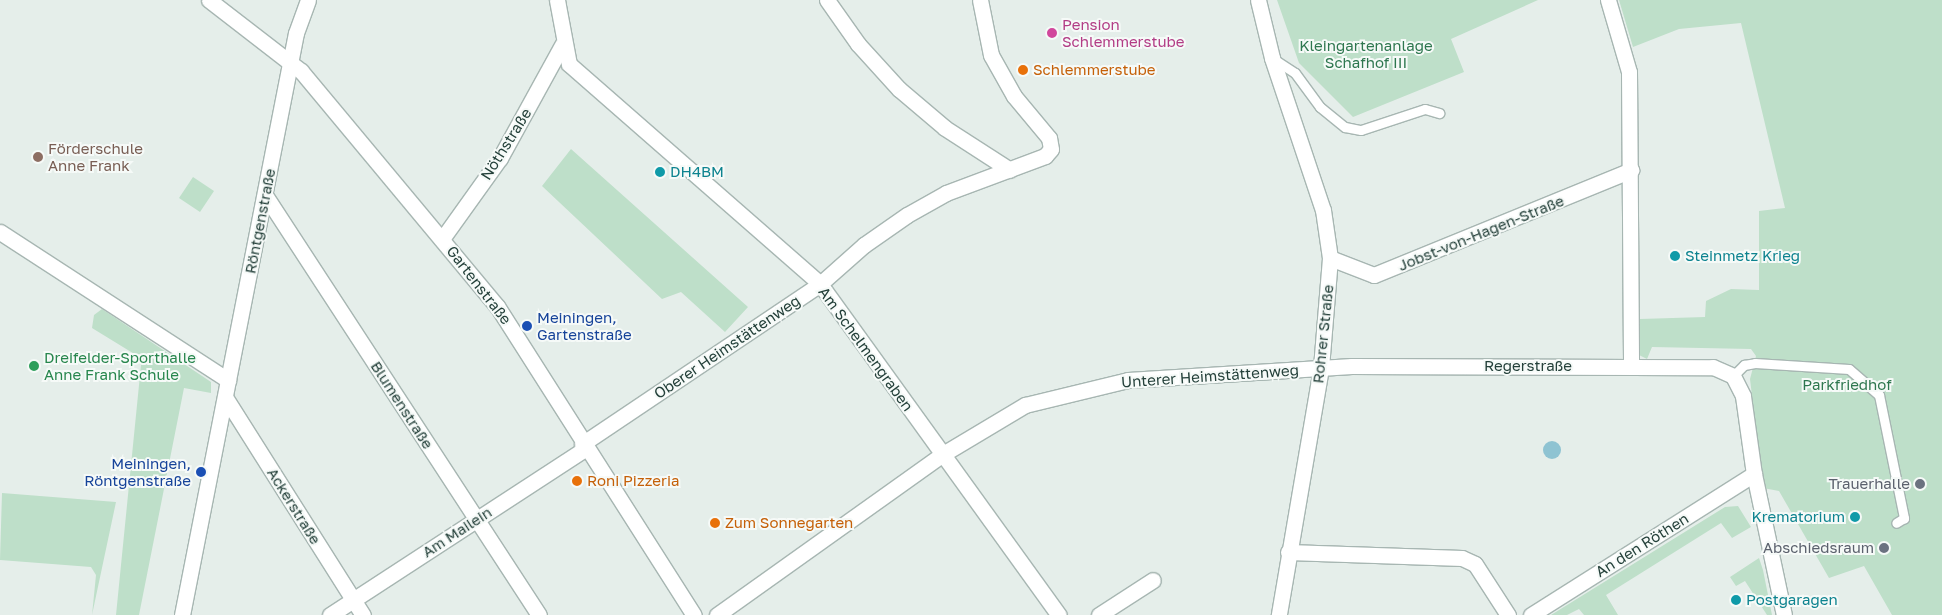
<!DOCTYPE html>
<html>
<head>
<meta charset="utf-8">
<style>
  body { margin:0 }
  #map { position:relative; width:1942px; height:615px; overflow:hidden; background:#e5eeea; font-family:"Golos Text",sans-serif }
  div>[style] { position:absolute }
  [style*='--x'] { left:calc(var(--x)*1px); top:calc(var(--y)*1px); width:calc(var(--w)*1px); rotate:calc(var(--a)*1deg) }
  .green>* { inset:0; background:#bedfc9 }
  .water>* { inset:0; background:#8ec3d2 }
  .round { border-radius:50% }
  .roads { filter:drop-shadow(1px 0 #a7b6b2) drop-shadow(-1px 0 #a7b6b2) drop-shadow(0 1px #a7b6b2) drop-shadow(0 -1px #a7b6b2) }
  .lane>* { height:9px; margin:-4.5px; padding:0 4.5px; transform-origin:4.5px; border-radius:4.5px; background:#fff }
  .street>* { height:15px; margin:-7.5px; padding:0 7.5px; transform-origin:7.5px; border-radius:7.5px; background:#fff }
  .secondary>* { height:15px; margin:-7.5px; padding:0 7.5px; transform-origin:7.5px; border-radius:7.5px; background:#fff }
  .dots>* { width:14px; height:14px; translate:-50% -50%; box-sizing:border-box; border:2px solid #f6faf8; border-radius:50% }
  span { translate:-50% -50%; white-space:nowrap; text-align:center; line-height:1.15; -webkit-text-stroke:4px #f6faf8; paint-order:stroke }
  .hotel-label { font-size:15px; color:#b23c85 }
  .left { translate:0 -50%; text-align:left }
  .park-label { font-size:15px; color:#2e774f }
  .food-label { font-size:15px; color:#c56008 }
  .street-label { font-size:15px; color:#24403a }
  .education-label { font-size:15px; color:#785e54 }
  .culture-label { font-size:15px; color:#0d838f }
  .right { translate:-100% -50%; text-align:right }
  .transit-label { font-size:15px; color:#164399 }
  .leisure-label { font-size:15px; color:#27864d }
  .worship-label { font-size:15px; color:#5b616d }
</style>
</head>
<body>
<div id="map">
  <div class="green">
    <div style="clip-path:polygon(1277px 0,1538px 0,1451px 39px,1464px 72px,1353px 117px,1299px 63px)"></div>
    <div style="clip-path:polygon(1619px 0,1942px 0,1942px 615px,1892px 615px,1864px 566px,1829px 578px,1779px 491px,1763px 488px,1750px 379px,1756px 356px,1751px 349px,1652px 347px,1647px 359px,1639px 355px,1640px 319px,1705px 317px,1706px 301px,1731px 289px,1759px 290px,1759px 211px,1785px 208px,1741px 23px,1679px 29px,1633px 47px)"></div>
    <div style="clip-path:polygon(571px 149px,748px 307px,725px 332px,681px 292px,662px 299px,542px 186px)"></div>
    <div style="clip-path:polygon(193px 177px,214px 191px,200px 212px,179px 198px)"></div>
    <div style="clip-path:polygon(102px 309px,211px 382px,211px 393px,184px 388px,139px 615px,116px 615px,141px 365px,136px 355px,92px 328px,94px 315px)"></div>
    <div style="clip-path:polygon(2px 493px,116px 502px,92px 615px,96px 575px,91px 567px,0 560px)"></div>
    <div style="clip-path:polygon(1738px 506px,1751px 527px,1732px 538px,1721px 523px,1606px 595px,1618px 615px,1584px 615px,1579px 609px,1567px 615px,1551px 615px,1725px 507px)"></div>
    <div style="clip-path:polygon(1759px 558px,1763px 570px,1772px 615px,1767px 615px,1745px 581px,1736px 586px,1730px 577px)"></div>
  </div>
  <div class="water">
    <div class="round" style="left:1543px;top:441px;width:18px;height:18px"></div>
  </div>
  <div class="roads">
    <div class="lane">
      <div style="--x:1272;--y:58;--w:27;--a:33"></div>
      <div style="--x:1295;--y:73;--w:42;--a:53.7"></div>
      <div style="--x:1320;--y:107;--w:32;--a:39"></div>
      <div style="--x:1345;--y:127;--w:16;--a:11"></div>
      <div style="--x:1361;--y:130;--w:67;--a:-18.2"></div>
      <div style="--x:1425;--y:109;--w:15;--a:16"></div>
      <div style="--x:1733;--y:376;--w:16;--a:-45"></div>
      <div style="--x:1744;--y:365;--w:11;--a:-10"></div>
      <div style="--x:1755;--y:363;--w:94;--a:3.7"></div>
      <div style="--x:1849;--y:369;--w:40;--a:41"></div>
      <div style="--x:1879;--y:395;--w:126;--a:78.5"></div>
      <div style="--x:1904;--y:518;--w:9;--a:148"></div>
    </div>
    <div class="street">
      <div style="--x:209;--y:0;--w:116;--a:37.7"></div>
      <div style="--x:301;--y:71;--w:306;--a:50.2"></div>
      <div style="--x:497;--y:306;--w:366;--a:57.5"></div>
      <div style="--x:557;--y:0;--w:65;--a:79.4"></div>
      <div style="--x:569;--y:64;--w:334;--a:41.2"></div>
      <div style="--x:820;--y:284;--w:408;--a:54.2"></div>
      <div style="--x:827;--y:0;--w:54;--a:54.8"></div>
      <div style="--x:858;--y:44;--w:61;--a:47.7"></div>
      <div style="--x:899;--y:89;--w:60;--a:40.3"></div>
      <div style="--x:945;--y:128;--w:77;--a:32.9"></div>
      <div style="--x:1608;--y:0;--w:75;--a:73.7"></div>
      <div style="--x:1629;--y:72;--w:295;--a:89.6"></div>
      <div style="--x:265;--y:195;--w:501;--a:56.88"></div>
      <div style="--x:0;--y:232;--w:272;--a:33"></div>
      <div style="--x:442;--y:239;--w:100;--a:-54.4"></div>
      <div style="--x:500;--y:158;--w:129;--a:-61.2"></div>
      <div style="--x:1330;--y:258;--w:47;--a:21.1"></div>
      <div style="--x:1374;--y:275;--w:278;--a:-22.2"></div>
      <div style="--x:225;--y:397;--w:258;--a:57.7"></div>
      <div style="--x:582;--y:444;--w:287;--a:-33.9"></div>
      <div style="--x:820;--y:284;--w:59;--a:-41.6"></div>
      <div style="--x:864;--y:245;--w:52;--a:-34.9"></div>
      <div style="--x:907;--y:215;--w:45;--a:-29.4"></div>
      <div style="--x:946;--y:193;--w:106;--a:-20.5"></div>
      <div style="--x:1045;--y:156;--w:9;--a:-49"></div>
      <div style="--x:1051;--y:149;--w:11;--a:-100"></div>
      <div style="--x:1049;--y:138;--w:55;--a:-129.8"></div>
      <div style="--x:1014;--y:96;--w:47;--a:-119.3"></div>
      <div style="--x:991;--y:55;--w:56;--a:-101.3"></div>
      <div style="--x:1288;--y:552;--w:174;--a:2"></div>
      <div style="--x:1462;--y:558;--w:14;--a:25"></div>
      <div style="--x:1475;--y:564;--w:61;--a:57.1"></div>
      <div style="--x:182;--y:615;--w:593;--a:-78.92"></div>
      <div style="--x:296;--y:33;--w:35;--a:-70"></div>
      <div style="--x:330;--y:615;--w:304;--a:-33.1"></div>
      <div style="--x:717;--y:615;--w:277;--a:-35.5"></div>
      <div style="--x:943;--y:454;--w:96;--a:-30.9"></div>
      <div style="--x:1025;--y:405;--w:106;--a:-13.6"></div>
      <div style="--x:1128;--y:380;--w:224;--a:-3.6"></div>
      <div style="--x:1352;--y:366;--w:361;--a:0.2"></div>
      <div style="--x:1713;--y:367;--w:22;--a:24"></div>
      <div style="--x:1733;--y:376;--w:22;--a:63"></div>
      <div style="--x:1743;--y:396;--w:79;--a:82"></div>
      <div style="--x:1754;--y:474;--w:144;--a:78"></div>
      <div style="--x:1099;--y:615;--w:64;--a:-32.9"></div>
      <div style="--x:1531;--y:615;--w:264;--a:-32.3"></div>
    </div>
    <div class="secondary">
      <div style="--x:1258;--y:0;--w:60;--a:76.4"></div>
      <div style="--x:1272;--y:58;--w:160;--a:71.5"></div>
      <div style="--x:1323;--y:210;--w:49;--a:81.7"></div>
      <div style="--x:1330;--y:258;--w:110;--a:94.7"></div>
      <div style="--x:1321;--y:368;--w:251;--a:99.7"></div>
    </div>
  </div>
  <div class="dots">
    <div style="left:1052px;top:33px;background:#d1479c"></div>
    <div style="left:1023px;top:70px;background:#e8710a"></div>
    <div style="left:38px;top:157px;background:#8d6e63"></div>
    <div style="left:660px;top:172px;background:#0f9aa8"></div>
    <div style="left:1675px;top:256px;background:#0f9aa8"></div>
    <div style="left:527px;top:326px;background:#1a4fb4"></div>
    <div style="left:34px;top:366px;background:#2e9e5b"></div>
    <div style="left:201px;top:472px;background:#1a4fb4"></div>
    <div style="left:577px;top:481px;background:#e8710a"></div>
    <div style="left:1920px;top:484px;background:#6b7280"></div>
    <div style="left:1855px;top:517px;background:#0f9aa8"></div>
    <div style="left:715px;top:523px;background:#e8710a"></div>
    <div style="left:1884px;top:548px;background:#6b7280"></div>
    <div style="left:1736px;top:600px;background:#0f9aa8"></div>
  </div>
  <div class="hotel-label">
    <span class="left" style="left:1062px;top:33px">Pension<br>Schlemmerstube</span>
  </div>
  <div class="park-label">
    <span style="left:1366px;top:54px">Kleingartenanlage<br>Schafhof III</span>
    <span style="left:1847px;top:385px">Parkfriedhof</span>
  </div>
  <div class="food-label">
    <span class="left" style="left:1033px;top:70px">Schlemmerstube</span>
    <span class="left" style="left:587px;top:481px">Roni Pizzeria</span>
    <span class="left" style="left:725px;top:523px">Zum Sonnegarten</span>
  </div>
  <div class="street-label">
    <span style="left:506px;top:144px;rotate:-58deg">Nöthstraße</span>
    <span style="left:260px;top:221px;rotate:-79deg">Röntgenstraße</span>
    <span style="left:1481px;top:233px;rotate:-22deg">Jobst-von-Hagen-Straße</span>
    <span style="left:479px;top:285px;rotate:52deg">Gartenstraße</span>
    <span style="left:1323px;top:334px;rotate:-84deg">Rohrer Straße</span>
    <span style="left:727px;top:347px;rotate:-34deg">Oberer Heimstättenweg</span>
    <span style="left:866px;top:349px;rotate:54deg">Am Schelmengraben</span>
    <span style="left:1528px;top:366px">Regerstraße</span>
    <span style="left:1210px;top:376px;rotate:-4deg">Unterer Heimstättenweg</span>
    <span style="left:402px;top:405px;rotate:57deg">Blumenstraße</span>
    <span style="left:294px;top:506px;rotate:58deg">Ackerstraße</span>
    <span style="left:457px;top:532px;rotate:-33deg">Am Mailein</span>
    <span style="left:1642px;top:545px;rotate:-32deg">An den Röthen</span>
  </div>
  <div class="education-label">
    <span class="left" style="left:48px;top:157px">Förderschule<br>Anne Frank</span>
  </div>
  <div class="culture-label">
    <span class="left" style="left:670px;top:172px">DH4BM</span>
    <span class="left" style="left:1685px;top:256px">Steinmetz Krieg</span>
    <span class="right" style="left:1845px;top:517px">Krematorium</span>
    <span class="left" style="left:1746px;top:600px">Postgaragen</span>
  </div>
  <div class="transit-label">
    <span class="left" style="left:537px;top:326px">Meiningen,<br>Gartenstraße</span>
    <span class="right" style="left:191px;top:472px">Meiningen,<br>Röntgenstraße</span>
  </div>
  <div class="leisure-label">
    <span class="left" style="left:44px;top:366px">Dreifelder-Sporthalle<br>Anne Frank Schule</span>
  </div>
  <div class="worship-label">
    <span class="right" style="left:1910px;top:484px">Trauerhalle</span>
    <span class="right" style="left:1874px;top:548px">Abschiedsraum</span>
  </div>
</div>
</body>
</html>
